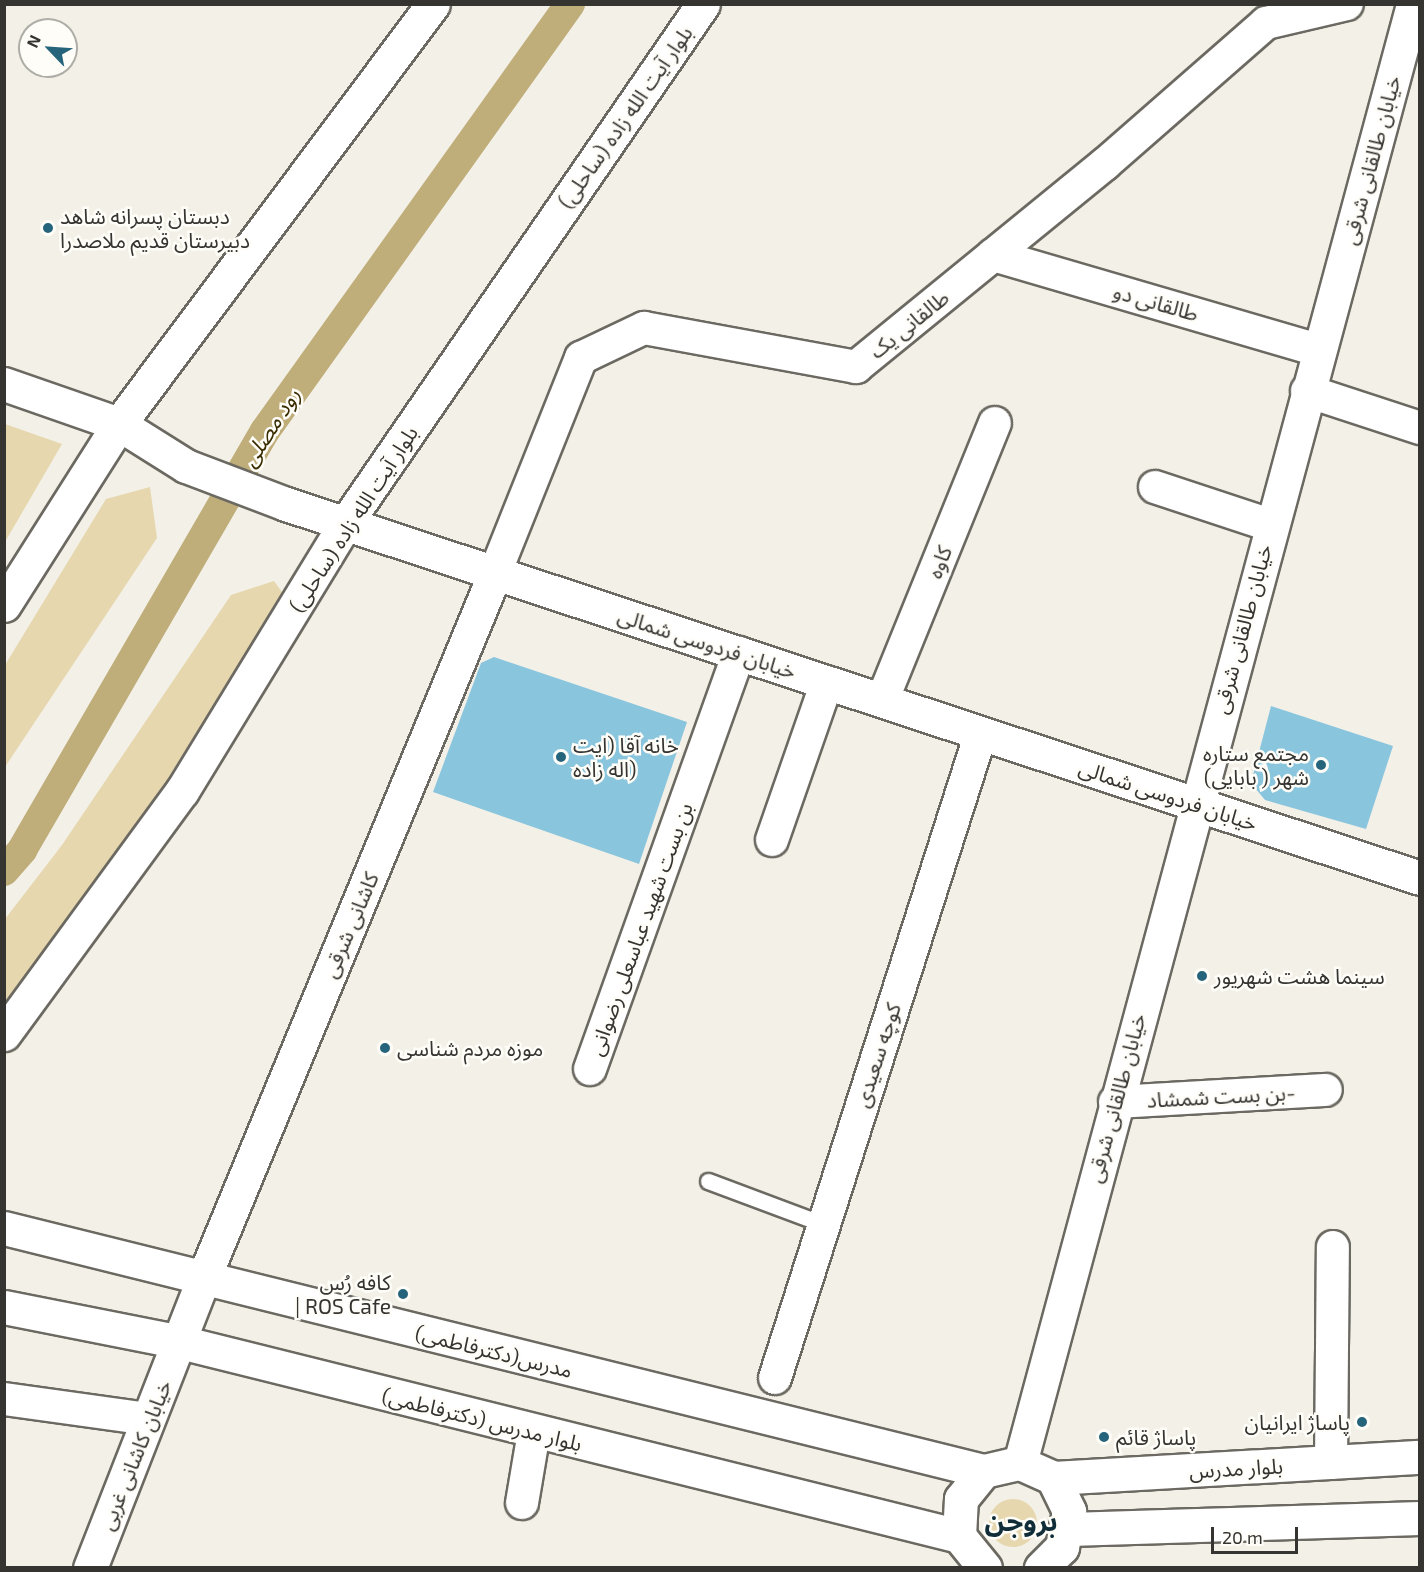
<!DOCTYPE html>
<html>
<head>
<meta charset="utf-8">
<style>
  body { margin:0 }
  #map { position:relative; width:1424px; height:1572px; overflow:hidden; background:#f3f0e7; font-family:"Exo 2","Noto Sans Arabic",sans-serif }
  div>[style] { position:absolute }
  [style*='--x'] { left:calc(var(--x)*1px); top:calc(var(--y)*1px); width:calc(var(--w)*1px); rotate:calc(var(--a)*1deg) }
  .green>* { inset:0; background:#e6d7af }
  .round { border-radius:50% }
  .canal>* { height:30px; margin:-15px; padding:0 15px; transform-origin:15px; border-radius:15px; background:#bfad7a }
  .building>* { inset:0; background:#8ac5de }
  .roads { filter:drop-shadow(2px 0 #6b6961) drop-shadow(-2px 0 #6b6961) drop-shadow(0 2px #6b6961) drop-shadow(0 -2px #6b6961) }
  .lane>* { height:15px; margin:-7.5px; padding:0 7.5px; transform-origin:7.5px; border-radius:7.5px; background:#fff }
  .street>* { height:32px; margin:-16px; padding:0 16px; transform-origin:16px; border-radius:16px; background:#fff }
  .secondary>* { height:33px; margin:-16.5px; padding:0 16.5px; transform-origin:16.5px; border-radius:16.5px; background:#fff }
  .dots>* { width:16px; height:16px; translate:-50% -50%; box-sizing:border-box; border:3px solid #fffdf8; border-radius:50% }
  span { translate:-50% -50%; white-space:nowrap; text-align:center; line-height:1.15; -webkit-text-stroke:5px #fffdf8; paint-order:stroke }
  .street-label { font-size:21px; color:#353431 }
  .poi-label { font-size:21px; color:#353431 }
  .left { translate:0 -50%; text-align:left }
  .right { translate:-100% -50%; text-align:right }
  .water-label { font-size:22px; color:#392c01; font-style:italic }
  .district-label { font-size:27px; color:#102d38; font-weight:700 }
  .frame { position:absolute; inset:0; border:6px solid #353431; pointer-events:none }
  .north { position:absolute; left:18px; top:18px; width:60px; height:60px; box-sizing:border-box; background:#fffdf8; border:2px solid #aeada8; border-radius:50%; rotate:295deg; font-size:16px; font-weight:700; line-height:24px; text-align:center; color:#353431 }
  .north::after { content:''; display:block; margin:auto; width:21px; height:27px; background:#26647b; clip-path:polygon(50% 0,100% 100%,50% 72%,0 100%) }
  .scale { position:absolute; left:1211px; top:1527px; width:87px; height:27px; box-sizing:border-box; border:3px solid #353431; border-top:0; padding-left:8px; font-size:18px; line-height:21px; white-space:nowrap; color:#353431; -webkit-text-stroke:4px #fffdf8; paint-order:stroke }
</style>
</head>
<body>
<div id="map">
  <div class="green">
    <div style="clip-path:polygon(5px 424px,62px 444px,5px 542px,4px 424px)"></div>
    <div style="clip-path:polygon(150px 487px,157px 538px,5px 767px,5px 665px,106px 499px)"></div>
    <div style="clip-path:polygon(274px 581px,287px 599px,67px 934px,5px 1013px,5px 919px,62px 845px,231px 595px)"></div>
    <div class="round" style="left:989px;top:1499px;width:48px;height:48px"></div>
  </div>
  <div class="canal">
    <div style="--x:4;--y:871;--w:28;--a:-49"></div>
    <div style="--x:22;--y:850;--w:484;--a:-59.9"></div>
    <div style="--x:265;--y:431;--w:525;--a:-54.46"></div>
  </div>
  <div class="building">
    <div style="clip-path:polygon(494px 657px,687px 722px,639px 864px,433px 792px,481px 663px)"></div>
    <div style="clip-path:polygon(1271px 706px,1393px 746px,1366px 829px,1265px 800px,1251px 783px)"></div>
  </div>
  <div class="roads">
    <div class="lane">
      <div style="--x:708;--y:1181;--w:123;--a:20.5"></div>
    </div>
    <div class="street">
      <div style="--x:993;--y:255;--w:339;--a:16.3"></div>
      <div style="--x:1307;--y:391;--w:119;--a:18.1"></div>
      <div style="--x:1155;--y:487;--w:121;--a:18.3"></div>
      <div style="--x:495;--y:573;--w:232;--a:-68.2"></div>
      <div style="--x:581;--y:358;--w:70;--a:-25.5"></div>
      <div style="--x:644;--y:328;--w:216;--a:10.4"></div>
      <div style="--x:856;--y:367;--w:321;--a:-39.2"></div>
      <div style="--x:1105;--y:164;--w:214;--a:-41.2"></div>
      <div style="--x:1266;--y:23;--w:83;--a:-13.2"></div>
      <div style="--x:882;--y:701;--w:300;--a:-67.9"></div>
      <div style="--x:772;--y:840;--w:167;--a:-70.8"></div>
      <div style="--x:590;--y:1069;--w:442;--a:-70.3"></div>
      <div style="--x:1115;--y:1102;--w:211;--a:-3.3"></div>
      <div style="--x:775;--y:1378;--w:677;--a:-72.29"></div>
      <div style="--x:4;--y:1399;--w:146;--a:7.9"></div>
      <div style="--x:1331;--y:1463;--w:216;--a:-89.5"></div>
      <div style="--x:522;--y:1503;--w:72;--a:-80.4"></div>
    </div>
    <div class="secondary">
      <div style="--x:4;--y:384;--w:122;--a:19.2"></div>
      <div style="--x:119;--y:424;--w:79;--a:32.1"></div>
      <div style="--x:186;--y:466;--w:107;--a:20.8"></div>
      <div style="--x:286;--y:504;--w:1194;--a:18.25"></div>
      <div style="--x:4;--y:605;--w:214;--a:-57.6"></div>
      <div style="--x:119;--y:424;--w:524;--a:-53.22"></div>
      <div style="--x:4;--y:1034;--w:301;--a:-53.8"></div>
      <div style="--x:182;--y:791;--w:313;--a:-58.6"></div>
      <div style="--x:345;--y:524;--w:631;--a:-55.45"></div>
      <div style="--x:4;--y:1228;--w:1010;--a:13.93"></div>
      <div style="--x:4;--y:1307;--w:179;--a:11.2"></div>
      <div style="--x:180;--y:1342;--w:803;--a:13.98"></div>
      <div style="--x:1020;--y:1463;--w:1511;--a:-74.92"></div>
      <div style="--x:1053;--y:1478;--w:368;--a:-3.3"></div>
      <div style="--x:1069;--y:1529;--w:351;--a:-1.8"></div>
      <div style="--x:90;--y:1568;--w:313;--a:-68.6"></div>
      <div style="--x:204;--y:1277;--w:762;--a:-67.54"></div>
      <div style="--x:985;--y:1568;--w:41;--a:-129.1"></div>
      <div style="--x:959;--y:1536;--w:37;--a:-87"></div>
      <div style="--x:961;--y:1499;--w:36;--a:-51"></div>
      <div style="--x:984;--y:1471;--w:37;--a:-13"></div>
      <div style="--x:1020;--y:1463;--w:36;--a:24"></div>
      <div style="--x:1053;--y:1478;--w:37;--a:64"></div>
      <div style="--x:1069;--y:1511;--w:37;--a:101"></div>
      <div style="--x:1062;--y:1547;--w:30;--a:135"></div>
    </div>
  </div>
  <div class="dots">
    <div style="left:48px;top:228px;background:#26647b"></div>
    <div style="left:561px;top:757px;background:#26647b"></div>
    <div style="left:1321px;top:765px;background:#26647b"></div>
    <div style="left:1202px;top:976px;background:#26647b"></div>
    <div style="left:385px;top:1048px;background:#26647b"></div>
    <div style="left:403px;top:1294px;background:#26647b"></div>
    <div style="left:1362px;top:1422px;background:#26647b"></div>
    <div style="left:1104px;top:1437px;background:#26647b"></div>
  </div>
  <div class="street-label">
    <span style="left:625px;top:117px;rotate:-55deg">بلوار آیت الله زاده (ساحلی)</span>
    <span style="left:1371px;top:160px;rotate:-75deg">خیابان طالقانی شرقی</span>
    <span style="left:1156px;top:302px;rotate:16deg">طالقانی دو</span>
    <span style="left:909px;top:324px;rotate:-39deg">طالقانی یک</span>
    <span style="left:353px;top:519px;rotate:-57deg">بلوار آیت الله زاده (ساحلی)</span>
    <span style="left:939px;top:562px;rotate:-68deg">کاوه</span>
    <span style="left:1242px;top:629px;rotate:-75deg">خیابان طالقانی شرقی</span>
    <span style="left:707px;top:643px;rotate:18deg">خیابان فردوسی شمالی</span>
    <span style="left:1168px;top:795px;rotate:18deg">خیابان فردوسی شمالی</span>
    <span style="left:350px;top:925px;rotate:-67deg">کاشانی شرقی</span>
    <span style="left:640px;top:929px;rotate:-70deg">بن بست شهید عباسعلی رضوانی</span>
    <span style="left:877px;top:1055px;rotate:-72deg">کوچه سعیدی</span>
    <span style="left:1221px;top:1096px;rotate:-3deg">بن بست شمشاد-</span>
    <span style="left:1116px;top:1098px;rotate:-75deg">خیابان طالقانی شرقی</span>
    <span style="left:494px;top:1351px;rotate:14deg">مدرس(دکترفاطمی)</span>
    <span style="left:482px;top:1419px;rotate:14deg">بلوار مدرس (دکترفاطمی)</span>
    <span style="left:135px;top:1455px;rotate:-68deg">خیابان کاشانی غربی</span>
    <span style="left:1236px;top:1468px;rotate:-3deg">بلوار مدرس</span>
  </div>
  <div class="poi-label">
    <span class="left" style="left:60px;top:228px">دبستان پسرانه شاهد<br>دبیرستان قدیم ملاصدرا</span>
    <span class="left" style="left:573px;top:757px">خانه آقا (ایت<br>اله زاده)</span>
    <span class="right" style="left:1309px;top:765px">مجتمع ستاره<br>شهر ( بابایی)</span>
    <span class="left" style="left:1214px;top:976px">سینما هشت شهریور</span>
    <span class="left" style="left:397px;top:1048px">موزه مردم شناسی</span>
    <span class="right" style="left:391px;top:1294px">کافه رُس<br>| ROS Cafe</span>
    <span class="right" style="left:1350px;top:1422px">پاساژ ایرانیان</span>
    <span class="left" style="left:1116px;top:1437px">پاساژ قائم</span>
  </div>
  <div class="water-label">
    <span style="left:270px;top:427px;rotate:-57deg">رود مصلی</span>
  </div>
  <div class="district-label">
    <span style="left:1021px;top:1521px">بروجن</span>
  </div>
  <div class="frame"></div>
  <div class="north">N</div>
  <div class="scale">20 m</div>
</div>
</body>
</html>
